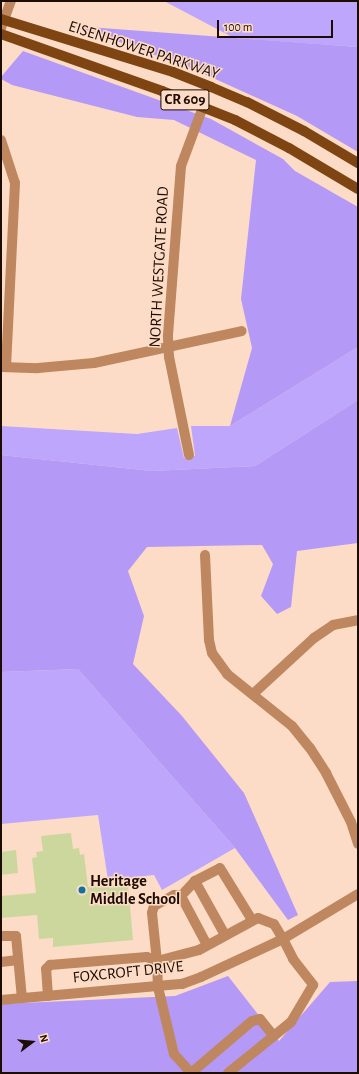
<!DOCTYPE html>
<html>
<head>
<meta charset="utf-8">
<style>
  body { margin:0 }
  #map { position:relative; width:359px; height:1074px; overflow:hidden; background:#fcdcc6; font-family:"Alegreya Sans",sans-serif }
  div>[style] { position:absolute }
  [style*='--x'] { left:calc(var(--x)*1px); top:calc(var(--y)*1px); width:calc(var(--w)*1px); rotate:calc(var(--a)*1deg) }
  .green>* { inset:0; background:#bfa6fd }
  .forest>* { inset:0; background:#b499f6 }
  .building>* { inset:0; background:#ccd79d }
  .minor>* { height:10px; margin:-5px; padding:0 5px; transform-origin:5px; border-radius:5px; background:#bf875f }
  .major>* { height:10px; margin:-5px; padding:0 5px; transform-origin:5px; border-radius:5px; background:#7e4513 }
  .dots>* { width:11px; height:11px; translate:-50% -50%; box-sizing:border-box; border:2px solid #fcdcc6; border-radius:50% }
  span { translate:-50% -50%; white-space:nowrap; text-align:center; line-height:1.15; -webkit-text-stroke:3px #fcdcc6; paint-order:stroke }
  .shield-label span { padding:1px 3px; background:#fcdcc6; border:1px solid; border-radius:3px; -webkit-text-stroke-width:0 }
  .shield-label { font-size:15px; color:#1d0c01; font-weight:700 }
  .street-label { font-size:16px; color:#1d0c01 }
  .poi-label { font-size:16px; color:#1d0c01; font-weight:700 }
  .left { translate:0 -50%; text-align:left }
  .frame { position:absolute; inset:0; border:2px solid #1d0c01; pointer-events:none }
  .north { position:absolute; left:12px; top:1022px; width:40px; height:40px; -webkit-text-stroke:3px #fcdcc6; paint-order:stroke; rotate:74deg; font-size:11px; font-weight:700; line-height:16px; text-align:center; color:#1d0c01 }
  .north::after { content:''; display:block; margin:auto; width:14px; height:18px; background:#1d0c01; clip-path:polygon(50% 0,100% 100%,50% 72%,0 100%) }
  .scale { position:absolute; left:217px; top:20px; width:116px; height:18px; box-sizing:border-box; border:2px solid #1d0c01; border-top:0; padding-left:5px; font-size:12px; line-height:14px; white-space:nowrap; color:#1d0c01; -webkit-text-stroke:3px #fcdcc6; paint-order:stroke }
</style>
</head>
<body>
<div id="map">
  <div class="green">
    <div style="clip-path:polygon(164px 1px,358px 1px,358px 47px,234px 38px)"></div>
    <div style="clip-path:polygon(358px 347px,358px 400px,255px 466px,152px 471px,1px 455px,1px 426px,137px 434px,177px 428px,184px 458px,195px 456px,191px 426px,230px 426px)"></div>
    <div style="clip-path:polygon(78px 669px,235px 848px,162px 890px,154px 875px,108px 880px,98px 815px,1px 824px,1px 672px)"></div>
  </div>
  <div class="forest">
    <div style="clip-path:polygon(75px 26px,358px 47px,358px 152px,297px 116px,191px 68px)"></div>
    <div style="clip-path:polygon(23px 51px,211px 119px,283px 159px,295px 171px,358px 207px,358px 347px,230px 426px,252px 348px,241px 299px,256px 160px,174px 120px,137px 117px,12px 85px,1px 79px,1px 77px)"></div>
    <div style="clip-path:polygon(358px 400px,358px 543px,297px 551px,291px 607px,277px 614px,261px 596px,273px 564px,262px 545px,147px 547px,128px 571px,144px 616px,133px 664px,182px 716px,244px 793px,298px 915px,288px 920px,235px 848px,78px 669px,1px 672px,1px 455px,152px 471px,255px 466px)"></div>
    <div style="clip-path:polygon(228px 976px,279px 1041px,330px 982px,358px 981px,358px 1073px,1px 1073px,1px 1004px,175px 996px)"></div>
  </div>
  <div class="building">
    <div style="clip-path:polygon(71px 833px,73px 849px,79px 848px,80px 855px,84px 854px,88px 887px,128px 883px,133px 940px,53px 947px,53px 938px,39px 939px,37px 915px,1px 918px,1px 896px,36px 893px,32px 858px,37px 857px,36px 852px,43px 851px,41px 836px)"></div>
    <div style="clip-path:polygon(16px 850px,18px 873px,1px 875px,1px 852px)"></div>
  </div>
  <div class="minor">
    <div style="--x:1;--y:28;--w:29;--a:-70"></div>
    <div style="--x:1;--y:140;--w:45;--a:72"></div>
    <div style="--x:15;--y:183;--w:184;--a:92.8"></div>
    <div style="--x:1;--y:367;--w:37;--a:2"></div>
    <div style="--x:38;--y:368;--w:56;--a:-5.1"></div>
    <div style="--x:94;--y:363;--w:151;--a:-12.2"></div>
    <div style="--x:189;--y:455;--w:100;--a:-101.5"></div>
    <div style="--x:169;--y:357;--w:22;--a:-93"></div>
    <div style="--x:168;--y:335;--w:169;--a:-85.6"></div>
    <div style="--x:181;--y:166;--w:63;--a:-69.6"></div>
    <div style="--x:205;--y:555;--w:85;--a:87.3"></div>
    <div style="--x:209;--y:640;--w:13;--a:77"></div>
    <div style="--x:212;--y:653;--w:26;--a:54"></div>
    <div style="--x:227;--y:674;--w:83;--a:38.7"></div>
    <div style="--x:292;--y:726;--w:28;--a:51"></div>
    <div style="--x:310;--y:748;--w:30;--a:57"></div>
    <div style="--x:326;--y:773;--w:55;--a:63"></div>
    <div style="--x:351;--y:822;--w:23;--a:72"></div>
    <div style="--x:253;--y:694;--w:83;--a:-42.6"></div>
    <div style="--x:314;--y:638;--w:23;--a:-34"></div>
    <div style="--x:333;--y:625;--w:25;--a:-11"></div>
    <div style="--x:195;--y:881;--w:21;--a:133"></div>
    <div style="--x:181;--y:896;--w:7;--a:-172"></div>
    <div style="--x:174;--y:895;--w:23;--a:151"></div>
    <div style="--x:154;--y:906;--w:7;--a:106"></div>
    <div style="--x:152;--y:913;--w:48;--a:84.1"></div>
    <div style="--x:157;--y:961;--w:43;--a:-14.7"></div>
    <div style="--x:199;--y:950;--w:67;--a:-28.5"></div>
    <div style="--x:258;--y:918;--w:17;--a:21"></div>
    <div style="--x:274;--y:924;--w:17;--a:59"></div>
    <div style="--x:283;--y:939;--w:22;--a:63"></div>
    <div style="--x:293;--y:959;--w:33;--a:52"></div>
    <div style="--x:313;--y:985;--w:43;--a:120.7"></div>
    <div style="--x:291;--y:1022;--w:81;--a:141"></div>
    <div style="--x:181;--y:896;--w:55;--a:62"></div>
    <div style="--x:225;--y:935;--w:62;--a:-119.1"></div>
    <div style="--x:195;--y:881;--w:28;--a:-27"></div>
    <div style="--x:220;--y:868;--w:61;--a:58.4"></div>
    <div style="--x:1;--y:936;--w:15;--a:0"></div>
    <div style="--x:16;--y:936;--w:62;--a:84.5"></div>
    <div style="--x:1;--y:962;--w:17;--a:-7"></div>
    <div style="--x:48;--y:996;--w:27;--a:-94"></div>
    <div style="--x:46;--y:969;--w:6;--a:-45"></div>
    <div style="--x:50;--y:965;--w:97;--a:-4.7"></div>
    <div style="--x:147;--y:957;--w:11;--a:22"></div>
    <div style="--x:157;--y:961;--w:26;--a:88"></div>
    <div style="--x:158;--y:987;--w:69;--a:76.6"></div>
    <div style="--x:174;--y:1054;--w:24;--a:48"></div>
    <div style="--x:1;--y:1000;--w:182;--a:-5.1"></div>
    <div style="--x:182;--y:984;--w:20;--a:-20"></div>
    <div style="--x:201;--y:977;--w:90;--a:-24.9"></div>
    <div style="--x:283;--y:939;--w:87;--a:-31"></div>
    <div style="--x:191;--y:1073;--w:80;--a:-40.4"></div>
    <div style="--x:252;--y:1021;--w:8;--a:-14"></div>
    <div style="--x:260;--y:1019;--w:22;--a:51"></div>
  </div>
  <div class="major">
    <div style="--x:1;--y:19;--w:180;--a:17.1"></div>
    <div style="--x:173;--y:72;--w:41;--a:21.5"></div>
    <div style="--x:211;--y:87;--w:39;--a:23"></div>
    <div style="--x:247;--y:102;--w:64;--a:27"></div>
    <div style="--x:304;--y:131;--w:63;--a:30.7"></div>
    <div style="--x:1;--y:34;--w:171;--a:19.5"></div>
    <div style="--x:162;--y:91;--w:79;--a:21.7"></div>
    <div style="--x:235;--y:120;--w:61;--a:27.4"></div>
    <div style="--x:289;--y:148;--w:80;--a:30.7"></div>
  </div>
  <div class="dots">
    <div style="left:82px;top:890px;background:#0f719e"></div>
  </div>
  <div class="shield-label">
    <span style="left:185px;top:100px">CR 609</span>
  </div>
  <div class="street-label">
    <span style="left:144px;top:50px;rotate:18deg">EISENHOWER PARKWAY</span>
    <span style="left:159px;top:267px;rotate:-87deg">NORTH WESTGATE ROAD</span>
    <span style="left:128px;top:972px;rotate:-6deg">FOXCROFT DRIVE</span>
  </div>
  <div class="poi-label">
    <span class="left" style="left:90px;top:890px">Heritage<br>Middle School</span>
  </div>
  <div class="frame"></div>
  <div class="north">N</div>
  <div class="scale">100 m</div>
</div>
</body>
</html>
